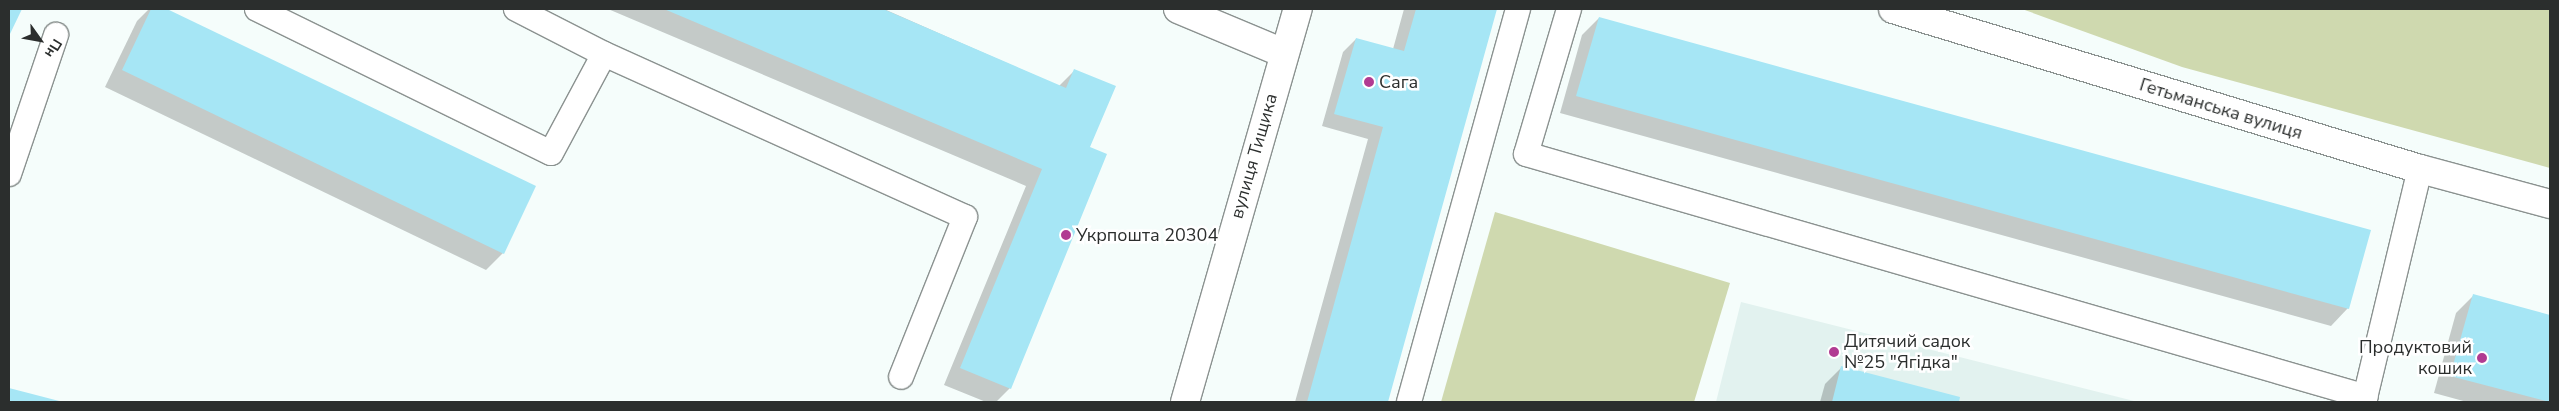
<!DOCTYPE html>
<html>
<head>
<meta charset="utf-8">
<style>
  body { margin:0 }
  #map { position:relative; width:2559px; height:411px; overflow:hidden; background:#f5fdfb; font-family:"Nunito Sans",sans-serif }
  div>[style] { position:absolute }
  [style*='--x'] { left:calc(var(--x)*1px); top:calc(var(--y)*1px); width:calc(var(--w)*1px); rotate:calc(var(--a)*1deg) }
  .built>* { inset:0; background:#e2f2ef }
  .green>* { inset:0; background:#cfd9af }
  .shadow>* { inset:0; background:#0003 }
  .building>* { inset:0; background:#a6e6f5 }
  .roads { filter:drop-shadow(1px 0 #8b9290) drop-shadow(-1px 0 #8b9290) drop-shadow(0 1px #8b9290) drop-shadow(0 -1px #8b9290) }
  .lane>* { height:24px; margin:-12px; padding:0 12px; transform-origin:12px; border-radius:12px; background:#fff }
  .street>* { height:28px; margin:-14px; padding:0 14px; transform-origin:14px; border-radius:14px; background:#fff }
  .secondary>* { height:28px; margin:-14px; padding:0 14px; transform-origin:14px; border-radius:14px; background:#fff }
  .dots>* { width:14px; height:14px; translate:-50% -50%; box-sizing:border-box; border:2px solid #fff; border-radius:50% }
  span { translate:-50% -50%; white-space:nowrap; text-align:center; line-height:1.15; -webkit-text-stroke:5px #fff; paint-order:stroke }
  .poi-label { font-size:18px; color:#2b2e2d }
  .left { translate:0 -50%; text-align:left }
  .right { translate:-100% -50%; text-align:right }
  .street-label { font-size:18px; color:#2b2e2d }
  .frame { position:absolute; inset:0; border:10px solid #2b2e2d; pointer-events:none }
  .north { position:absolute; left:15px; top:15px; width:50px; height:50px; -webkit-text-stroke:4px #fff; paint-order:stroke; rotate:122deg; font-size:14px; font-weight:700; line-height:20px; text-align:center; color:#2b2e2d }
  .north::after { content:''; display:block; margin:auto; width:18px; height:22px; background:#2b2e2d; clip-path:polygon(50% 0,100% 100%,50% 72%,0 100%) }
</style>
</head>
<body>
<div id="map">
  <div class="built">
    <div style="clip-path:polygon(1741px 302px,2138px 402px,1716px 402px)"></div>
  </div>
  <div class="green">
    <div style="clip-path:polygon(2022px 9px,2550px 9px,2550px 168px,2182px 67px)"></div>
    <div style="clip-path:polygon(1495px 212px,1730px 283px,1694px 402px,1441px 402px)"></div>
  </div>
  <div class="shadow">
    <div style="clip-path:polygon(149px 9px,164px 9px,534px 187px,503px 253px,486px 270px,105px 87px,137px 21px)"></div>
    <div style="clip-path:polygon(608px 9px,884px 9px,1059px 86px,1075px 70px,1089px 147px,1010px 388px,996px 402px,986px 402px,944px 385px,1026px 186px)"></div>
    <div style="clip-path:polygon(1404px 9px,1496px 9px,1387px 402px,1295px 402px,1368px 139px,1322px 126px,1343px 52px,1356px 39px,1393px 49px)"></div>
    <div style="clip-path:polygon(1599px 18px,2348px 308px,2331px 326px,1560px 113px,1582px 35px)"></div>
    <div style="clip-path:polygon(2473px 296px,2550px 317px,2550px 402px,2467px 402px,2434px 393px,2456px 313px)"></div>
    <div style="clip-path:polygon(1841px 368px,1959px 398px,1958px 402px,1820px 402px,1825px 384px)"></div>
    <div style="clip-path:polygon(9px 390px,60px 402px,9px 402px)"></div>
  </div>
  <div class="building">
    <div style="clip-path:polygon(9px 9px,22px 9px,9px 36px)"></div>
    <div style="clip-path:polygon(151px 9px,167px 9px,536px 186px,504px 254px,122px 70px)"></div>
    <div style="clip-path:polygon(664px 9px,883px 9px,1066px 88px,1074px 69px,1116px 86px,1090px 147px,1107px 154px,1011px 389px,960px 368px,1042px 169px)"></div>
    <div style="clip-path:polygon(1416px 9px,1497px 9px,1388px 402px,1307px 402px,1383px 127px,1334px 114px,1356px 38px,1404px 51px)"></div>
    <div style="clip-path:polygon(1599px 17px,2371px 230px,2349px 309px,1576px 96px)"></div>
    <div style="clip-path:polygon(2473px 294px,2550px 315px,2550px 402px,2450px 376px)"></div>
    <div style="clip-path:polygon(1841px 366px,1960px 397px,1959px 402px,1832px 402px)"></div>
    <div style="clip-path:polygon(9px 388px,63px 402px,9px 402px)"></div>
  </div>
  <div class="roads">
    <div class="lane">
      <div style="--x:257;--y:9;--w:327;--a:26.1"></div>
      <div style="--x:551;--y:153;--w:112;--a:-61.8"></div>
      <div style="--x:604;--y:54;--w:99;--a:-152.9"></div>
      <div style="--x:1569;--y:9;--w:151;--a:106.5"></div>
      <div style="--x:1526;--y:154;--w:874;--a:16.13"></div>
      <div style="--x:604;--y:54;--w:396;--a:24.3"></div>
      <div style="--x:965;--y:217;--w:172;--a:111.8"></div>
      <div style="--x:9;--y:174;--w:147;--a:-71.3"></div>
      <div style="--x:1409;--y:402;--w:408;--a:-74.5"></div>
      <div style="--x:2364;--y:402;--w:240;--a:-76.5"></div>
    </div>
    <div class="street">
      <div style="--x:1893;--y:9;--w:551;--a:16.89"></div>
      <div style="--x:2420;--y:169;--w:135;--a:15.1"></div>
    </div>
    <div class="secondary">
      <div style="--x:1178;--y:9;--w:114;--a:22.7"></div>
      <div style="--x:1185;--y:402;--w:409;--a:-74"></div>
    </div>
  </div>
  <div class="dots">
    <div style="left:1369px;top:82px;background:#b13b92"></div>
    <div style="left:1066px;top:235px;background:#b13b92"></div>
    <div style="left:1834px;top:352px;background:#b13b92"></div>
    <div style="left:2482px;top:358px;background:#b13b92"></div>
  </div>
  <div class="poi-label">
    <span class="left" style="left:1379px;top:82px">Сага</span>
    <span class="left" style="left:1076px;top:235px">Укрпошта 20304</span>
    <span class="left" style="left:1844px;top:352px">Дитячий садок<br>№25 "Ягідка"</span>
    <span class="right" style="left:2472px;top:358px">Продуктовий<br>кошик</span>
  </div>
  <div class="street-label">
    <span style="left:2221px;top:109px;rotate:17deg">Гетьманська вулиця</span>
    <span style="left:1254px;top:156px;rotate:-74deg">вулиця Тищика</span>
  </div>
  <div class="frame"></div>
  <div class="north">Пн</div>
</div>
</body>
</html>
